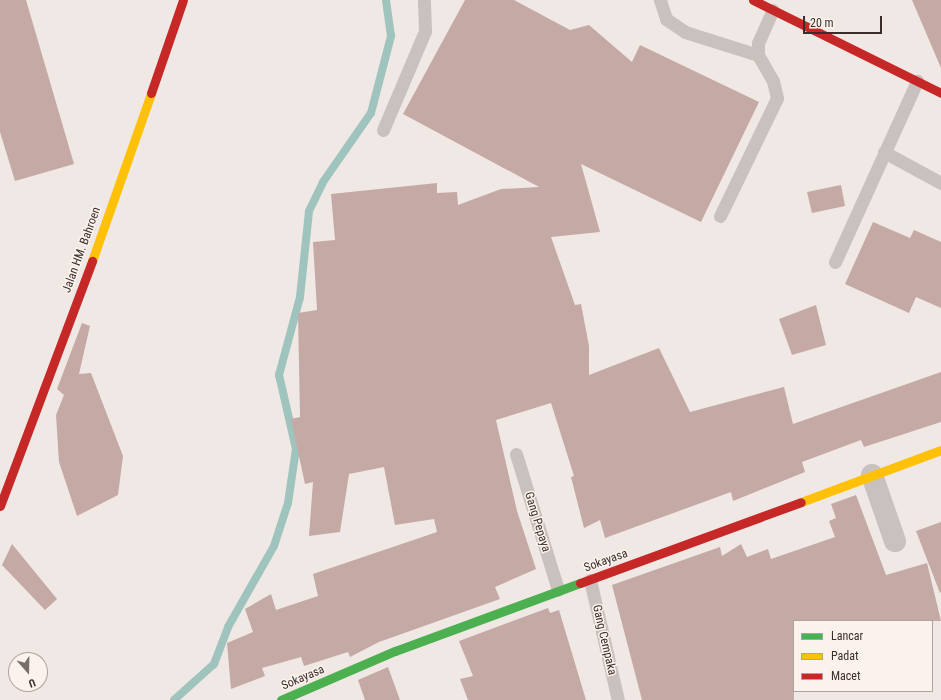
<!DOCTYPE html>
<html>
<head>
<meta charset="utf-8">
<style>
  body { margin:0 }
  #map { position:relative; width:941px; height:700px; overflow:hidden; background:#f0e8e4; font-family:"Roboto Condensed",sans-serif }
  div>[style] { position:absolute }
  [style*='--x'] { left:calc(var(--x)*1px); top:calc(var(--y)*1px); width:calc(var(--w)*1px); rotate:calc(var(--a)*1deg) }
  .stream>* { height:8px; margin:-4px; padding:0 4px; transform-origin:4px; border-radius:4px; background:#9fc4be }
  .building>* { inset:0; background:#c5a9a5 }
  .lane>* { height:13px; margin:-6.5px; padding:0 6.5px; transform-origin:6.5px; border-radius:6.5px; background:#c9c1bd }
  .street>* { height:22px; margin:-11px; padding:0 11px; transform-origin:11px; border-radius:11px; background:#c9c1bd }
  .fast>* { height:9px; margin:-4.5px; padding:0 4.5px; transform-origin:4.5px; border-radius:4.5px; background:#4caf50 }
  .slow>* { height:9px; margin:-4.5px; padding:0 4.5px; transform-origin:4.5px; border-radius:4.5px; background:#ffc107 }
  .jam>* { height:9px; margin:-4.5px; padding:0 4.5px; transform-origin:4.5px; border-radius:4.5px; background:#c62828 }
  span { translate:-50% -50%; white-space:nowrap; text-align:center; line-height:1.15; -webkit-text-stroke:3px #fbf2ed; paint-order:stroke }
  .street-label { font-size:12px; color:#3b2d2a }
  .legend { position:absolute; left:793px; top:620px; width:140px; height:72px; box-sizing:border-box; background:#fbf2ed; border:1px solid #aea39f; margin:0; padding:5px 7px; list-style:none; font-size:12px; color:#3b2d2a }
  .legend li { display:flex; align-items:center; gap:8px; height:20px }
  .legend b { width:20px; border:1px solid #aea39f }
  .north { position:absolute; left:8px; top:652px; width:40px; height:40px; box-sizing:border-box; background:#fbf2ed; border:1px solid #aea39f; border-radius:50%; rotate:160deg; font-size:11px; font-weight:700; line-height:16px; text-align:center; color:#3b2d2a }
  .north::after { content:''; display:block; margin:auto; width:14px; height:18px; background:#7a6e6b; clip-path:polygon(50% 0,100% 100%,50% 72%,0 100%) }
  .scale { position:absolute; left:803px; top:16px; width:79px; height:18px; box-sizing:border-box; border:2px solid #3b2d2a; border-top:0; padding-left:5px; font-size:12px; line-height:14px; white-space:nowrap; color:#3b2d2a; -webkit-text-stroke:3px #fbf2ed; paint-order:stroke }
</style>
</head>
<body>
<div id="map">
  <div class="stream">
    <div style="--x:174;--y:700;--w:54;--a:-42"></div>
    <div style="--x:214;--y:664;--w:40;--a:-69"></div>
    <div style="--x:228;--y:627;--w:93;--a:-60.4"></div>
    <div style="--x:274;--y:546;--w:45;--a:-72"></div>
    <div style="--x:288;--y:503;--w:55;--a:-81.6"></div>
    <div style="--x:296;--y:449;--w:76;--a:-102.9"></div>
    <div style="--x:279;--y:375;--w:81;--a:-74.9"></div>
    <div style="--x:300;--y:297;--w:86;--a:-84"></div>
    <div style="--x:309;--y:211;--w:32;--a:-64"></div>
    <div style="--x:323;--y:182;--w:84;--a:-55.2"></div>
    <div style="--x:371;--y:113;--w:80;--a:-75.4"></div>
    <div style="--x:391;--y:36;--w:36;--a:-98"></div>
  </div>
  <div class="building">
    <div style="clip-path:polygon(0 0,26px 0,74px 164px,15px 181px,0 132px)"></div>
    <div style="clip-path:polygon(465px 0,514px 0,570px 30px,589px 25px,632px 62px,640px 45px,759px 102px,701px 222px,581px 164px,600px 232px,551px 237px,575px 305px,581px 304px,589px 346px,589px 375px,659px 348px,690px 412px,784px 387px,793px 424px,941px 372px,941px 422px,864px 447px,861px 440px,802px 462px,805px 472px,733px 501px,731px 492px,605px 538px,600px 520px,584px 528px,571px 477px,574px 476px,551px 403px,496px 420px,517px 511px,536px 569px,495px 587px,500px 599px,379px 642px,350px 657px,348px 652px,304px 666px,301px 657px,262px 668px,265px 676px,231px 689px,227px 643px,253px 632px,245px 609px,271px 594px,276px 610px,318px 596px,313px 574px,437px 532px,434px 519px,395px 525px,384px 467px,349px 474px,340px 532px,309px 536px,313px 482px,305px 484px,291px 419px,300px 417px,298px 313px,317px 310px,313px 242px,335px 240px,331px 194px,437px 183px,437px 193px,457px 192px,458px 205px,501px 189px,539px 187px,403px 114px)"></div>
    <div style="clip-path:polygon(912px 0,941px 0,941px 68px)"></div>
    <div style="clip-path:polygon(841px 185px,845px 206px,812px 213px,807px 192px)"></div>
    <div style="clip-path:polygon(873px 222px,910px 238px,914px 230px,941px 242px,941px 308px,916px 297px,909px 313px,845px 284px)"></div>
    <div style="clip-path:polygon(816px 305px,826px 345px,792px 355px,779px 319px)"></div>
    <div style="clip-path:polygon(82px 323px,90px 326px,79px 374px,91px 373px,123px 456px,118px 495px,77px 516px,59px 462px,56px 415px,64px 395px,57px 389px)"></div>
    <div style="clip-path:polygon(856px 495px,886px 575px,927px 563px,941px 621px,794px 621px,794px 700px,642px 700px,612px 585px,720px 547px,722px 556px,741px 544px,747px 557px,768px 549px,771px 559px,835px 537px,829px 521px,836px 518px,831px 504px)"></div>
    <div style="clip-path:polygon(941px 522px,941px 592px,940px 593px,916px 531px)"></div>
    <div style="clip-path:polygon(12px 544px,57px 599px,45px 610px,2px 565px)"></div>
    <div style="clip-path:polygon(548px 608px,550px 613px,559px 610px,586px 700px,468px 700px,460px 679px,473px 676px,459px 641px)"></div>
    <div style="clip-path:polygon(388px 667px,400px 700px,365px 700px,358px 680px)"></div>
  </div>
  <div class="lane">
    <div style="--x:660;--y:0;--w:20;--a:72"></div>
    <div style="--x:666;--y:19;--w:23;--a:34"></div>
    <div style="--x:685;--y:32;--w:77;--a:17.5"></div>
    <div style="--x:383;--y:130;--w:108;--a:-67"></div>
    <div style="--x:425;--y:31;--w:31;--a:-92"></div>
    <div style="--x:884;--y:152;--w:65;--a:28.5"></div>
    <div style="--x:720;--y:216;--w:131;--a:-64.2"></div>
    <div style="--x:777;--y:98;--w:17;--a:-103"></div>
    <div style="--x:773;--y:81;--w:30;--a:-120"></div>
    <div style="--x:758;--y:55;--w:12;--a:-90"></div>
    <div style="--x:758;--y:43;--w:36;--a:-66"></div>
    <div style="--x:835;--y:262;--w:199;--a:-65.6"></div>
    <div style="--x:516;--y:454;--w:142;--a:72.8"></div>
    <div style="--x:590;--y:580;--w:123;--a:76.9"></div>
  </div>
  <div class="street">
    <div style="--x:872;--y:475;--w:70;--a:70.8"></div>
  </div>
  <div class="fast">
    <div style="--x:281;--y:700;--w:124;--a:-23.3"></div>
    <div style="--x:395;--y:651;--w:197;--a:-20.2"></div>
  </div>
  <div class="slow">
    <div style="--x:92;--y:261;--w:178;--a:-70.6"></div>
    <div style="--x:801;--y:502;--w:149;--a:-20.4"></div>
  </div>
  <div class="jam">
    <div style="--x:753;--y:0;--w:210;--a:26.3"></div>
    <div style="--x:151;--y:93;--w:98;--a:-71"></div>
    <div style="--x:0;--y:506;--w:262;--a:-69.4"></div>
    <div style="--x:580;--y:583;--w:235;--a:-20.1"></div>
  </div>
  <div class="street-label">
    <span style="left:82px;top:250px;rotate:-70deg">Jalan HM. Bahroen</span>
    <span style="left:537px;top:522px;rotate:73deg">Gang Pepaya</span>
    <span style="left:606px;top:561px;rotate:-20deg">Sokayasa</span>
    <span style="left:604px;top:640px;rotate:77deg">Gang Cempaka</span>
    <span style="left:303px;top:678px;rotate:-23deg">Sokayasa</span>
  </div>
  <ul class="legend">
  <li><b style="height:5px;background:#4caf50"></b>Lancar</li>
  <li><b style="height:5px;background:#ffc107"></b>Padat</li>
  <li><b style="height:5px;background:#c62828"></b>Macet</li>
  </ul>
  <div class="north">U</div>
  <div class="scale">20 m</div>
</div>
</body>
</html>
